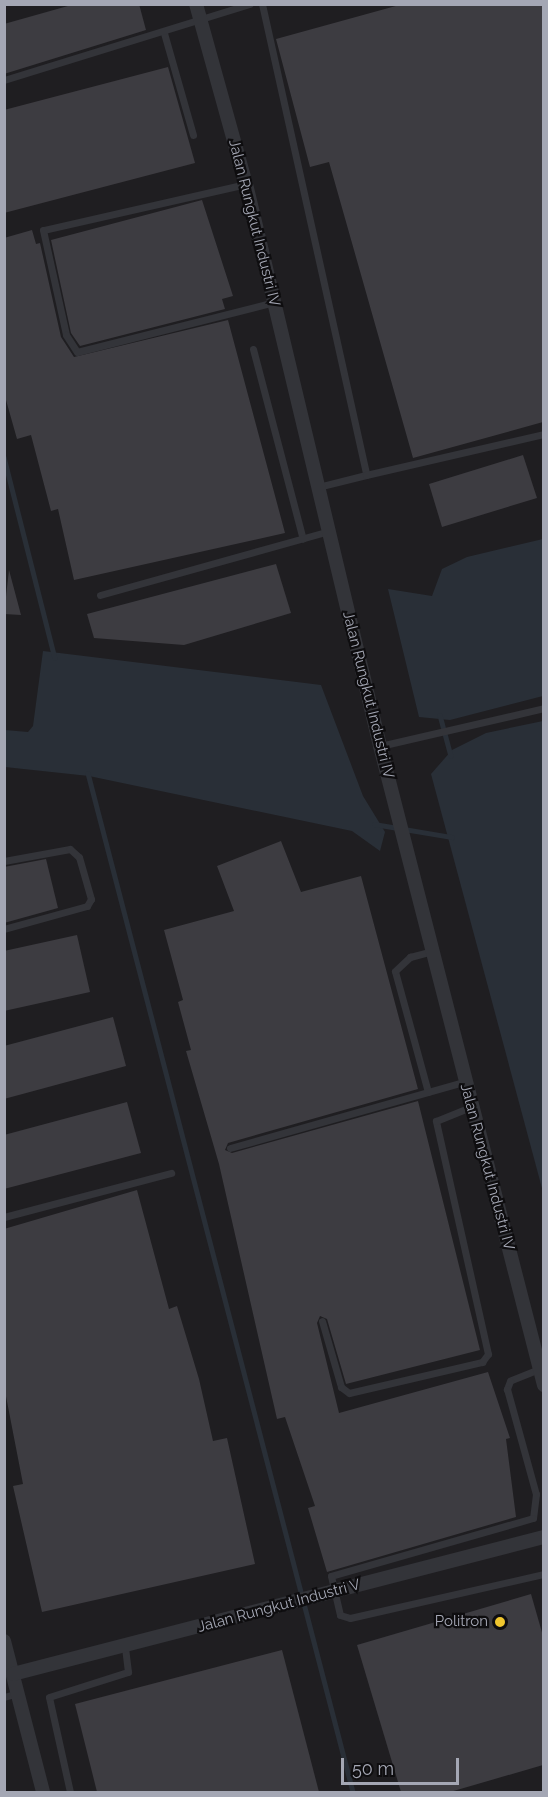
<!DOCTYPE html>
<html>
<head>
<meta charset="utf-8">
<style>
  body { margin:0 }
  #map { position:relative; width:548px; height:1797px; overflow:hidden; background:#131214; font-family:Raleway,sans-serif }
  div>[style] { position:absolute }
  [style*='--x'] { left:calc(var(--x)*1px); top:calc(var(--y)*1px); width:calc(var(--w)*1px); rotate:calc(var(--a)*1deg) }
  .built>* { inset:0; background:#1f1e21 }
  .water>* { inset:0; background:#292f37 }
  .stream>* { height:4.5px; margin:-2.25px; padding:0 2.25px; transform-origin:2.25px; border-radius:2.25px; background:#292f37 }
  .building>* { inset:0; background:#3d3c41 }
  .lane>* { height:7px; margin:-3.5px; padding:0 3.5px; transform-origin:3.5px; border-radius:3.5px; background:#333439 }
  .street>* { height:14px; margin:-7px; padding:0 7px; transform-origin:7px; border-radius:7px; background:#333439 }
  .dots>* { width:16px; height:16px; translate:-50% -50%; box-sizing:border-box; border:3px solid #0e0d0f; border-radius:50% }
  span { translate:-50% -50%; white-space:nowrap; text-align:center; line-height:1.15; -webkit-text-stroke:4.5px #0e0d0f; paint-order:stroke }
  .street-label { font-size:15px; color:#a4a7b4 }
  .poi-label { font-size:15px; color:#a4a7b4 }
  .right { translate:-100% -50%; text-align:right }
  .frame { position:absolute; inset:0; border:6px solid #a4a7b4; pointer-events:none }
  .scale { position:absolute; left:341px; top:1758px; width:118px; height:27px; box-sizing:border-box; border:3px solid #a4a7b4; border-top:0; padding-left:8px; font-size:18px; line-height:21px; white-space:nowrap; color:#a4a7b4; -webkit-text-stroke:4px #0e0d0f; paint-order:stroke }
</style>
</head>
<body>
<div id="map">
  <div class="built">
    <div style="clip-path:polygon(5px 5px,543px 5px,543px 1792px,5px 1792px)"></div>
  </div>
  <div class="water">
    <div style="clip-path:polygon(543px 539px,543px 696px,450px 720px,419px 717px,388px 589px,432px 596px,442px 569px,467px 557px)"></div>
    <div style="clip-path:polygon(43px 651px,321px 685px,363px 796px,385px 832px,380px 851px,352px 831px,89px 776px,5px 767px,5px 730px,28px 732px,33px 726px)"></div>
    <div style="clip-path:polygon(543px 721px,544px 721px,543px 1192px,431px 774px,452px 750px,486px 733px)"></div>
  </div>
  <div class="stream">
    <div style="--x:4;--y:457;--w:207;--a:75.8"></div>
    <div style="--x:440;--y:715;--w:42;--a:75"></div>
    <div style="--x:88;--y:773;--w:1053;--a:75.42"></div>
    <div style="--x:374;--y:824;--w:79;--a:9.5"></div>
  </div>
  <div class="building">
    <div style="clip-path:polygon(75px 4px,139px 4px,146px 30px,4px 74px,4px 24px)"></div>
    <div style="clip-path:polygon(403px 4px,543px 4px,543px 422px,413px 458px,329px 162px,310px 167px,276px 39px)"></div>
    <div style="clip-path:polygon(168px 67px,195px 163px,4px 213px,4px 110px)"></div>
    <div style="clip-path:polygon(202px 200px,233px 296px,222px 299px,225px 309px,80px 346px,71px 333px,51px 240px)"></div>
    <div style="clip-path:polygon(32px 230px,36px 244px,40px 243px,61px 337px,74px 357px,228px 320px,285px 533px,74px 580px,58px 509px,51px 511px,31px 435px,17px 439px,4px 393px,4px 238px)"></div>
    <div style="clip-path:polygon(523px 455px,537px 498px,442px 527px,429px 484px)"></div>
    <div style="clip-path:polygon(276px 564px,291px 613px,184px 645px,94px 638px,87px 614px)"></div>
    <div style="clip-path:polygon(9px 570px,21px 615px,4px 614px)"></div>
    <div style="clip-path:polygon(281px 841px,301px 892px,361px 876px,418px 1089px,228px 1143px,225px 1150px,232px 1153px,418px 1101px,480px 1350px,346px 1384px,327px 1319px,320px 1316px,317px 1323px,339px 1413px,488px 1372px,510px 1438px,506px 1439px,516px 1517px,327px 1572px,308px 1508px,315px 1506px,285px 1417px,277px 1419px,219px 1164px,186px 1051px,191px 1050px,178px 1002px,183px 1000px,164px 930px,234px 911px,217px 866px)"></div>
    <div style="clip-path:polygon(46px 859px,58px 908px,4px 923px,4px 867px)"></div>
    <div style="clip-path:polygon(77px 935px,90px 992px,4px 1011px,4px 951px)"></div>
    <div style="clip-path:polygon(113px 1017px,126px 1066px,4px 1099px,4px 1046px)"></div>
    <div style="clip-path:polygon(127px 1102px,141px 1153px,4px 1189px,4px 1135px)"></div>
    <div style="clip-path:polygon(137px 1190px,169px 1309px,177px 1306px,199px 1379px,213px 1441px,227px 1438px,255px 1564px,42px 1612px,13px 1486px,23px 1484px,4px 1386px,4px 1229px)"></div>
    <div style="clip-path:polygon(531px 1594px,543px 1636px,543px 1765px,450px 1792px,401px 1792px,357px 1645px)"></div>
    <div style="clip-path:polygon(282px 1650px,319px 1792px,97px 1792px,75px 1704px)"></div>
  </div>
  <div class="lane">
    <div style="--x:262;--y:4;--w:482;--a:77.5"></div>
    <div style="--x:366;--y:475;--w:49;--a:166"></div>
    <div style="--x:164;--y:33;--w:106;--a:74.1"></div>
    <div style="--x:4;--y:80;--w:257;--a:-17.2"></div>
    <div style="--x:246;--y:184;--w:208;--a:167.2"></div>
    <div style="--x:43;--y:230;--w:107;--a:77.6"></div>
    <div style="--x:66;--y:335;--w:20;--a:57"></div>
    <div style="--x:77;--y:352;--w:203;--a:-14.2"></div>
    <div style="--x:253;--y:349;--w:196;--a:75.3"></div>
    <div style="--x:366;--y:475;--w:183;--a:-13"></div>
    <div style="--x:100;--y:595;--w:238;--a:-15.6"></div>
    <div style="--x:380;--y:746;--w:168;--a:-13"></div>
    <div style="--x:4;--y:861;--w:67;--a:-10.3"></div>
    <div style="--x:70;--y:849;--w:12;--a:42"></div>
    <div style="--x:79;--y:857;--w:44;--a:74.1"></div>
    <div style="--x:91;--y:899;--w:8;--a:120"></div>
    <div style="--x:87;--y:906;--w:86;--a:164.5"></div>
    <div style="--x:428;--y:1092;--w:125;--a:-105.3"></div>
    <div style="--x:395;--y:971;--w:21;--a:-43"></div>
    <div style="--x:410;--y:957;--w:23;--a:-15"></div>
    <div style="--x:230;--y:1148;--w:243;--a:-15.8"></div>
    <div style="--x:4;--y:1217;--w:173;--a:-14.8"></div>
    <div style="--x:322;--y:1321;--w:69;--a:73.9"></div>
    <div style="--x:341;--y:1387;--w:10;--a:37"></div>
    <div style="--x:349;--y:1393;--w:137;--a:-13.1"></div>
    <div style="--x:482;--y:1362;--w:10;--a:-53"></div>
    <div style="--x:488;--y:1354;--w:239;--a:-102.6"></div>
    <div style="--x:436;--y:1121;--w:38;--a:-22"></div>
    <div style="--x:539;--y:1369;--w:31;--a:158"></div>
    <div style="--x:510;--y:1381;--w:9;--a:111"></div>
    <div style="--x:507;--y:1389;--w:109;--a:74.6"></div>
    <div style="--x:536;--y:1494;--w:24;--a:97"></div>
    <div style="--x:533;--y:1518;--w:210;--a:164"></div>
    <div style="--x:331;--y:1576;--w:40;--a:77"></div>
    <div style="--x:340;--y:1615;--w:10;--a:17"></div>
    <div style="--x:350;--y:1618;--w:199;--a:-12.8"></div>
    <div style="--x:4;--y:1697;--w:15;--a:-16"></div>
    <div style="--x:70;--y:1792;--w:97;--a:-102.5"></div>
    <div style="--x:49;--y:1697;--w:83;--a:-17.6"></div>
    <div style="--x:128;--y:1672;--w:25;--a:-97"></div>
  </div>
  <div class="street">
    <div style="--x:196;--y:4;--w:187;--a:74.5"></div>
    <div style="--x:246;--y:184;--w:578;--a:76.59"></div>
    <div style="--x:380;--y:746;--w:660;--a:75.61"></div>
    <div style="--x:4;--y:1641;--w:156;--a:75.5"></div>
    <div style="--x:13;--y:1674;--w:548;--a:-14.47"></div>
  </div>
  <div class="dots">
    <div style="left:500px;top:1622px;background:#f0c62e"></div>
  </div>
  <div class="street-label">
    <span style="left:254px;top:223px;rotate:76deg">Jalan Rungkut Industri IV</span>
    <span style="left:368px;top:695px;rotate:76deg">Jalan Rungkut Industri IV</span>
    <span style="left:487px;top:1167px;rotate:75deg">Jalan Rungkut Industri IV</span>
    <span style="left:279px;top:1606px;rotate:-15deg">Jalan Rungkut Industri V</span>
  </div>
  <div class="poi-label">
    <span class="right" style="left:488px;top:1622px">Politron</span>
  </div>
  <div class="frame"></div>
  <div class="scale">50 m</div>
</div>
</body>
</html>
